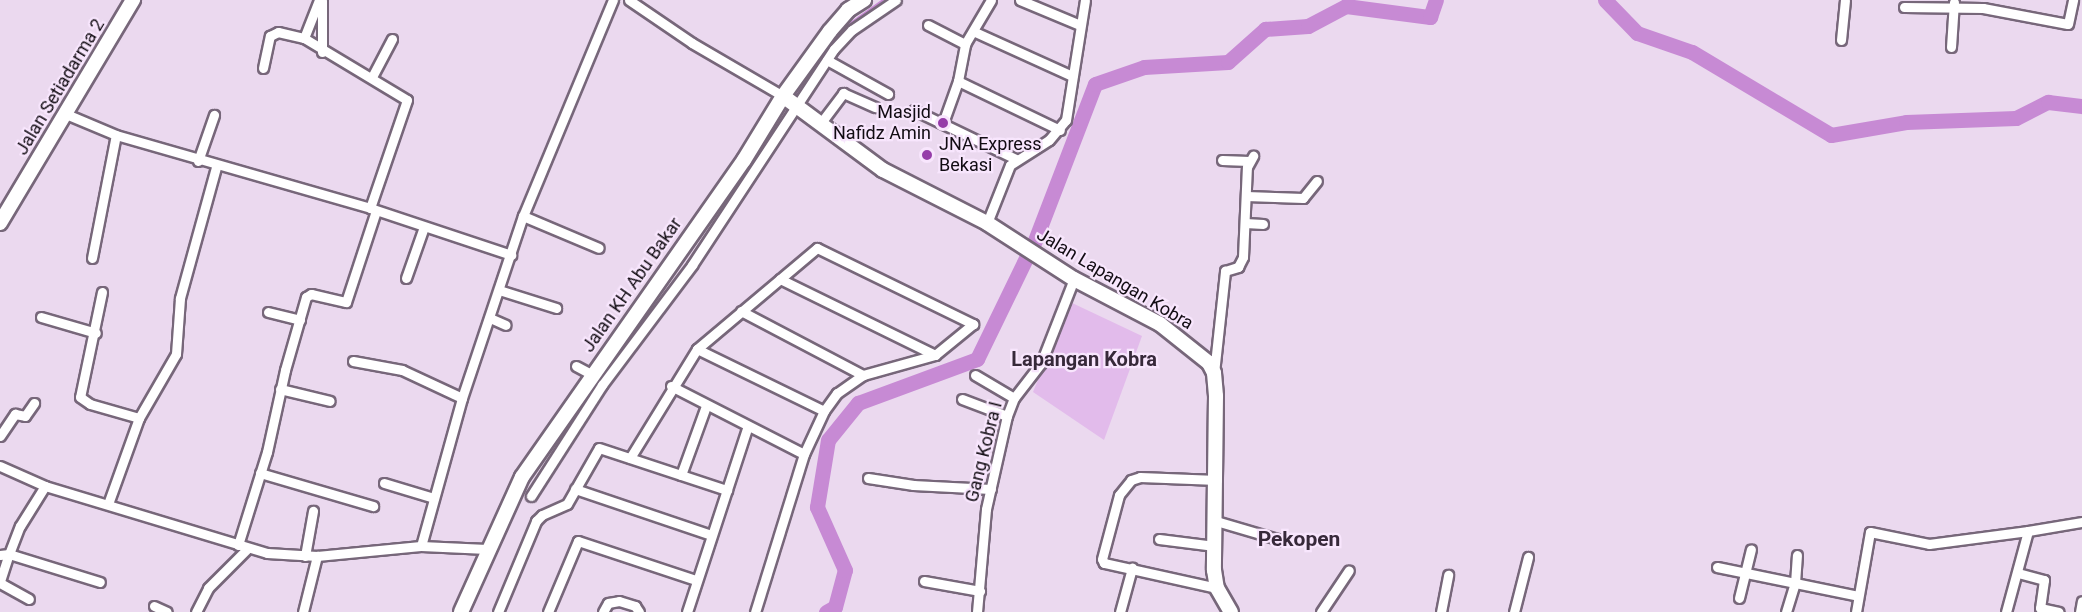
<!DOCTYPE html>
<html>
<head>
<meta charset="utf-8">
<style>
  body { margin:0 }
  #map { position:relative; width:2082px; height:612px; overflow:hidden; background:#ebd9ef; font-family:Roboto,sans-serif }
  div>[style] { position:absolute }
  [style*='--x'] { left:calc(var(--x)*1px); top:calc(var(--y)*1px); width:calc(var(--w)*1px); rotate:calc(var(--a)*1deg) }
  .green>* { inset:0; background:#e2bbeb }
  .stream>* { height:2px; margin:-1px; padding:0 1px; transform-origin:1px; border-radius:1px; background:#c78ad4 }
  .river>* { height:15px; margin:-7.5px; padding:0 7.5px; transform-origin:7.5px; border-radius:7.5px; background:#c78ad4 }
  .roads { filter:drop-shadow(2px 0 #77677a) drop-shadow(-2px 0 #77677a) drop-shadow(0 2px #77677a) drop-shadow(0 -2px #77677a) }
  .street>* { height:9px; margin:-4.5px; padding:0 4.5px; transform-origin:4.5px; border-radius:4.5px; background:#fff }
  .secondary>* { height:14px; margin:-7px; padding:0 7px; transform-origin:7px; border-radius:7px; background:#fff }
  .dots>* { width:16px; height:16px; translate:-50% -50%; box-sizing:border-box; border:3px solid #f8e6fd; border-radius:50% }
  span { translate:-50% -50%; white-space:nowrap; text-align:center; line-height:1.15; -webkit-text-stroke:4.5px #f8e6fd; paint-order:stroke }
  .street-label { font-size:18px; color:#110b12 }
  .poi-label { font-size:18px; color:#110b12 }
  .right { translate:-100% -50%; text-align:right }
  .left { translate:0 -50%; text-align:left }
  .neighbourhood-label { font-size:20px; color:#37293a; font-weight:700 }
  .quarter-label { font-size:21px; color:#37293a; font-weight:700 }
</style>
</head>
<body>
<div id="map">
  <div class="green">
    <div style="clip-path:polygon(1070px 302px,1142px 336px,1104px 440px,1033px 392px)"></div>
  </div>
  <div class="stream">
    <div style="--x:838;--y:32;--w:55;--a:-35.4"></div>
    <div style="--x:795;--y:96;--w:47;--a:-58"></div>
  </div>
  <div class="river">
    <div style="--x:1605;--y:0;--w:46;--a:45.9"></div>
    <div style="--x:1637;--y:33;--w:58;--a:19.1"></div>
    <div style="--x:1692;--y:52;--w:162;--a:30.8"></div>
    <div style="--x:1831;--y:135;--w:76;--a:-9.8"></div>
    <div style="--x:1906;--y:122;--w:110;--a:-2.1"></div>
    <div style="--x:2016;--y:118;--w:36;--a:-27"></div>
    <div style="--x:2048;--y:102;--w:34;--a:7"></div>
    <div style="--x:1034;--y:243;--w:170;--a:-69"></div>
    <div style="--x:1095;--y:84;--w:52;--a:-19.1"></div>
    <div style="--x:1144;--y:67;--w:84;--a:-3.4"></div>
    <div style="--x:1228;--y:62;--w:50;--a:-41.7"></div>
    <div style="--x:1265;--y:29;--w:43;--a:-4"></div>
    <div style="--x:1308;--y:26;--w:43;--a:-27.8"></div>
    <div style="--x:1346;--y:6;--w:85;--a:7.5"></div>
    <div style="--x:1430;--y:17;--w:18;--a:-71"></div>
    <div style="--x:826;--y:612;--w:10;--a:-29"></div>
    <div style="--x:835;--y:607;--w:38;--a:-75"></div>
    <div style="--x:845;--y:570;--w:69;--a:-114"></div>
    <div style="--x:817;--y:507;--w:68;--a:-80.7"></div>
    <div style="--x:828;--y:440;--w:48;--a:-51"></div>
    <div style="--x:858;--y:403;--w:127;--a:-20.3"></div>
    <div style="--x:977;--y:359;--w:114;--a:-64.1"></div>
  </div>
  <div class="roads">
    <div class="street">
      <div style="--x:319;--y:0;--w:41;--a:111.5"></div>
      <div style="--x:304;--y:38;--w:120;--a:31"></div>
      <div style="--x:407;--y:100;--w:114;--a:108.9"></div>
      <div style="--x:322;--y:0;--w:52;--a:90"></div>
      <div style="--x:629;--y:0;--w:76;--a:34.3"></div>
      <div style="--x:692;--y:43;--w:105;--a:30.2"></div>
      <div style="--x:1020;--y:0;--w:65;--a:22.6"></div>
      <div style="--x:1904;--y:7;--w:79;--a:0.7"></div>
      <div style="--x:1983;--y:8;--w:86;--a:10.7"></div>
      <div style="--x:2068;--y:24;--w:25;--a:-78"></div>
      <div style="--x:928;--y:25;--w:42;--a:27.2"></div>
      <div style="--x:975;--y:32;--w:107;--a:24.4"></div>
      <div style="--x:1841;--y:40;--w:40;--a:-84.3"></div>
      <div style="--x:1951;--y:47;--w:45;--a:-86.2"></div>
      <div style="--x:827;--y:60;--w:70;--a:29.1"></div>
      <div style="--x:263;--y:68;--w:33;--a:-78"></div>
      <div style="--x:270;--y:36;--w:9;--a:-27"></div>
      <div style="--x:278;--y:32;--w:27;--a:13"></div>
      <div style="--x:372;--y:77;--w:43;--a:-62.2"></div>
      <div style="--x:958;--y:81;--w:113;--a:25.7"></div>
      <div style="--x:914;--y:110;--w:113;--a:25.7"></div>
      <div style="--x:66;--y:114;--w:54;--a:22.8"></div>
      <div style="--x:116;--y:135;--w:264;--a:16"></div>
      <div style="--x:370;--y:208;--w:149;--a:18.4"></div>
      <div style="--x:943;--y:123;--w:45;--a:-70.3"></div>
      <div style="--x:958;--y:81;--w:38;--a:-79"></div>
      <div style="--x:965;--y:44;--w:51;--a:-59.4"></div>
      <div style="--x:820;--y:124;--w:39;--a:-53"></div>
      <div style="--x:843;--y:93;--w:35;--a:24"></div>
      <div style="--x:1222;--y:160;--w:27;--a:2"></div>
      <div style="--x:198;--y:161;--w:49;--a:-70.8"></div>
      <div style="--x:1246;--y:196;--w:57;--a:2"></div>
      <div style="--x:1303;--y:198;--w:22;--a:-51"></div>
      <div style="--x:523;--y:216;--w:82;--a:22.8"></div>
      <div style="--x:987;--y:223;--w:62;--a:-68.4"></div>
      <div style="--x:1010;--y:165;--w:46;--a:-32.7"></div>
      <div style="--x:1049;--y:140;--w:26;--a:-50"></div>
      <div style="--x:1066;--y:120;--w:121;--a:-81"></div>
      <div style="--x:1245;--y:223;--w:18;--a:3"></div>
      <div style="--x:92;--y:258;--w:125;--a:-79"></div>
      <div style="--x:406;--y:278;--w:54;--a:-70.6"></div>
      <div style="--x:780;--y:279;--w:173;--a:26.1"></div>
      <div style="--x:499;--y:290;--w:60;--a:17.5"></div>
      <div style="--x:102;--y:292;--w:107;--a:101.8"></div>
      <div style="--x:80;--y:397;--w:12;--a:35"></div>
      <div style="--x:90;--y:404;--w:51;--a:15.9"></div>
      <div style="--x:741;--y:311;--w:138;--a:27.7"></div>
      <div style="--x:268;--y:312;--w:33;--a:14"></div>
      <div style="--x:41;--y:317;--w:57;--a:16.2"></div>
      <div style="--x:490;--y:318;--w:17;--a:24"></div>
      <div style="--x:697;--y:349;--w:141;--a:26"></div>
      <div style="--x:353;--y:361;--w:50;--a:10.4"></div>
      <div style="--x:402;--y:370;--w:66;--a:25"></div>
      <div style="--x:576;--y:366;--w:17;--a:28"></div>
      <div style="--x:1214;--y:373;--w:103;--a:-83.8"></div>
      <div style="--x:1225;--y:271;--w:14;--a:-17"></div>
      <div style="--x:1238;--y:267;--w:11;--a:-63"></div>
      <div style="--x:1243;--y:257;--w:90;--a:-87.5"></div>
      <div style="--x:1247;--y:167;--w:13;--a:-61"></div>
      <div style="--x:975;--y:375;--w:45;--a:30.5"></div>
      <div style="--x:671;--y:386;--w:149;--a:27.1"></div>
      <div style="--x:280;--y:389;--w:51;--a:13.5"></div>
      <div style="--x:962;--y:399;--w:48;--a:20.7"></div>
      <div style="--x:0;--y:436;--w:27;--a:-56"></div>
      <div style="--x:15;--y:414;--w:10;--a:11"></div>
      <div style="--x:25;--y:416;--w:16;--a:-55"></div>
      <div style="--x:630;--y:458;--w:128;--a:-58.4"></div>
      <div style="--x:697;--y:349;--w:157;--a:-40.1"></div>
      <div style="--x:817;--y:248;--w:174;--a:26"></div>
      <div style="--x:973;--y:324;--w:49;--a:140.8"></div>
      <div style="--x:935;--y:355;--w:75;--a:164.5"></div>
      <div style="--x:863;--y:375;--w:32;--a:145"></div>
      <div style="--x:837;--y:393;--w:22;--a:126"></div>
      <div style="--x:824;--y:411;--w:47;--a:114.9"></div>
      <div style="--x:804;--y:454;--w:165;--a:107.2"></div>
      <div style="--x:0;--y:466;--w:49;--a:24"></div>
      <div style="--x:260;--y:473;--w:118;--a:16.3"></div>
      <div style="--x:681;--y:475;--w:73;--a:-70.1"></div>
      <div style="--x:868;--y:478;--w:46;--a:8.8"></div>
      <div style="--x:913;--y:485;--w:78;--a:2.9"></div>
      <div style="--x:384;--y:483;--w:52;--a:16.7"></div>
      <div style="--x:575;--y:489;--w:144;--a:18.7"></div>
      <div style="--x:531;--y:496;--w:132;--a:-57.4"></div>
      <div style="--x:602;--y:385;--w:150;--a:-53.1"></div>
      <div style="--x:692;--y:265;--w:258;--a:-56.7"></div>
      <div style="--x:834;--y:49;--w:26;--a:-47"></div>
      <div style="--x:852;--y:30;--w:53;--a:-34.3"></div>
      <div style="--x:108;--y:504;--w:91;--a:-70.2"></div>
      <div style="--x:139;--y:418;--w:74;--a:-60"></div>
      <div style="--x:176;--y:354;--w:56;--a:-85.9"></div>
      <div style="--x:180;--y:298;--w:136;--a:-74.6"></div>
      <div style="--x:1216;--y:521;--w:71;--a:16.4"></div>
      <div style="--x:1159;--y:539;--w:56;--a:7.1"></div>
      <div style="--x:238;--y:545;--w:97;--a:-72.7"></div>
      <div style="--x:267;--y:452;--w:84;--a:-77.6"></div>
      <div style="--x:285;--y:370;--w:76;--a:-74"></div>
      <div style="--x:306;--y:297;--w:6;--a:-31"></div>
      <div style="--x:311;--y:294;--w:36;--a:13"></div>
      <div style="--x:346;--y:302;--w:96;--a:-71.8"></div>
      <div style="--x:421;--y:546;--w:154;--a:-74.5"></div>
      <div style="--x:462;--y:398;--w:192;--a:-71.5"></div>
      <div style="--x:523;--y:216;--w:234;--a:-67.4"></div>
      <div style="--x:0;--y:555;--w:9;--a:-6"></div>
      <div style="--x:9;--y:554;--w:30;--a:-69"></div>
      <div style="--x:20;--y:526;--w:47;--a:-58"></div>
      <div style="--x:45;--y:486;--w:232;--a:16.8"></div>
      <div style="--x:267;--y:553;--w:50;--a:3.4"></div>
      <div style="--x:317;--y:556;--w:104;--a:-5.5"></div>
      <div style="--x:421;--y:546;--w:66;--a:2.6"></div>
      <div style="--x:305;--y:556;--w:46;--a:-79.9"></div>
      <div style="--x:1717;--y:567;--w:144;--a:11.6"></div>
      <div style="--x:2018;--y:573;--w:27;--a:15"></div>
      <div style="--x:2044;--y:580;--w:28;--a:98"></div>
      <div style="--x:2040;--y:608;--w:19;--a:12"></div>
      <div style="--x:0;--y:581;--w:28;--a:-72"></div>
      <div style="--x:9;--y:554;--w:95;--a:17.1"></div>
      <div style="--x:924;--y:581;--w:57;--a:10.1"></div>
      <div style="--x:0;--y:583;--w:33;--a:29"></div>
      <div style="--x:1217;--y:588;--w:116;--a:-167.5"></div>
      <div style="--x:1104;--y:563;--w:4;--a:-117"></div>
      <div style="--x:1102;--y:559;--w:66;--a:-75.1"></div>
      <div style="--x:1119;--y:495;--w:19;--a:-51"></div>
      <div style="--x:1131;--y:480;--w:9;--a:-18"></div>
      <div style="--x:1140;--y:477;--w:77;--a:2.2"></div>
      <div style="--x:1739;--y:598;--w:50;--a:-76.2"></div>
      <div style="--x:154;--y:606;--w:14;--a:25"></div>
      <div style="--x:196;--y:612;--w:27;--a:-63"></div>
      <div style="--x:208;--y:588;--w:55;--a:-45"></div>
      <div style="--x:303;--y:612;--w:58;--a:-76"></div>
      <div style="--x:498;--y:612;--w:99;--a:-67.3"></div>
      <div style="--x:536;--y:521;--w:8;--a:-45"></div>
      <div style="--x:542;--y:515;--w:27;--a:-24"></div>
      <div style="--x:567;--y:504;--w:64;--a:-60.3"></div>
      <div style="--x:599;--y:448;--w:135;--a:18.2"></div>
      <div style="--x:548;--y:612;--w:77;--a:-67.1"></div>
      <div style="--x:578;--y:541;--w:124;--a:18.3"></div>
      <div style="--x:603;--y:612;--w:10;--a:-61"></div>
      <div style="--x:608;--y:603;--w:11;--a:-10"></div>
      <div style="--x:619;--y:601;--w:17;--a:17"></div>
      <div style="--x:635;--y:606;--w:7;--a:56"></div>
      <div style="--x:687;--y:612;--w:194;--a:-71.9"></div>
      <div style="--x:977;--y:612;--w:103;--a:-85"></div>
      <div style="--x:986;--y:509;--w:95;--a:-77.3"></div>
      <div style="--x:1007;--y:416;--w:19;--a:-69"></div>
      <div style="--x:1014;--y:398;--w:44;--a:-52.4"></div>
      <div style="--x:1041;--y:363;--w:90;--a:-68.6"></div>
      <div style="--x:1120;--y:612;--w:46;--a:-74.7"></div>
      <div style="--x:1321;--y:612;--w:50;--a:-56.3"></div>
      <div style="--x:1441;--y:612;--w:38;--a:-79"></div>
      <div style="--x:1514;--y:612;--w:57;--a:-75.7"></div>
      <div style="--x:1786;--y:612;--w:30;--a:-73"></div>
      <div style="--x:1795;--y:583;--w:28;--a:-86"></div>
      <div style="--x:1856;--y:612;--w:81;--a:-80.1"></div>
      <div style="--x:1870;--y:532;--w:60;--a:11.5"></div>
      <div style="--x:1929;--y:544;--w:100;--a:-7.5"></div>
      <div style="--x:2006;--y:612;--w:84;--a:-74.8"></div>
      <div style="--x:2028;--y:531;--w:55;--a:-9.5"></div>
      <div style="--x:2080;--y:612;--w:11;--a:-80"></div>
    </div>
    <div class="secondary">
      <div style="--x:783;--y:96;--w:124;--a:36.5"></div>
      <div style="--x:883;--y:170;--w:117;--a:27"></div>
      <div style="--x:987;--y:223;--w:103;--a:32.8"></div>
      <div style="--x:1074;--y:279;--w:97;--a:27.6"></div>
      <div style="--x:1160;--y:324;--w:63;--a:38.5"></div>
      <div style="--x:1209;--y:363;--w:11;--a:63"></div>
      <div style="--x:1214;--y:373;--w:23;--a:85"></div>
      <div style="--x:1216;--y:396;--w:174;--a:90.7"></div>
      <div style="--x:1214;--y:570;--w:18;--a:81"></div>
      <div style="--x:1217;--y:588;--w:28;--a:60"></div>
      <div style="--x:0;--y:223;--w:260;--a:-59.2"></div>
      <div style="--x:461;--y:612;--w:148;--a:-65.7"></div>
      <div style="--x:522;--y:477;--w:387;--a:-55"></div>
      <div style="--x:744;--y:160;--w:75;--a:-58.6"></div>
      <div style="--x:783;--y:96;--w:80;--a:-54.1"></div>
      <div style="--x:830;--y:31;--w:28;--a:-49"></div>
      <div style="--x:848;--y:10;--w:19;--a:-32"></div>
    </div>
  </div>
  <div class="dots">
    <div style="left:943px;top:123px;background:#963da9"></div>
    <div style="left:927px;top:155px;background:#963da9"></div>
  </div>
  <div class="street-label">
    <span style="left:60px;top:87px;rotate:-59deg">Jalan Setiadarma 2</span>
    <span style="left:1115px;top:279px;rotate:31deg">Jalan Lapangan Kobra</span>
    <span style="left:632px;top:285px;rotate:-55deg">Jalan KH Abu Bakar</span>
    <span style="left:984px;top:452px;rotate:-76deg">Gang Kobra I</span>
  </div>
  <div class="poi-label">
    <span class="right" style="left:931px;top:123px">Masjid<br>Nafidz Amin</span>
    <span class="left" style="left:939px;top:155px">JNA Express<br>Bekasi</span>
  </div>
  <div class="neighbourhood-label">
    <span style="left:1084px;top:359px">Lapangan Kobra</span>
  </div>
  <div class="quarter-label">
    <span style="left:1299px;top:539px">Pekopen</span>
  </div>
</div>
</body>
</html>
